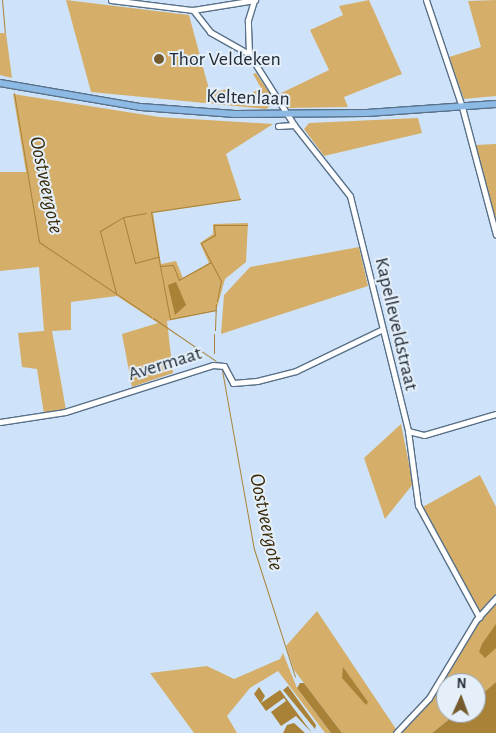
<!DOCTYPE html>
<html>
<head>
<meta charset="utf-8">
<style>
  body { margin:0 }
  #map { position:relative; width:496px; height:733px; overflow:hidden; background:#cee3f9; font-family:"Alegreya Sans",sans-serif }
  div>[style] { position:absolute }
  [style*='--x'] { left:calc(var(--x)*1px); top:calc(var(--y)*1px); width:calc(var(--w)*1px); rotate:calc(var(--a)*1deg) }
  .green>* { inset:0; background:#d5af6a }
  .water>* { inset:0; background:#a98238 }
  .stream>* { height:1px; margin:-0.5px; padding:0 0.5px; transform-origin:0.5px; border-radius:0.5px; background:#a98238 }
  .roads { filter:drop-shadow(1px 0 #587088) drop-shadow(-1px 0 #587088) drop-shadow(0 1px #587088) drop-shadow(0 -1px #587088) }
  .minor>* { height:5px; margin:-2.5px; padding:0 2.5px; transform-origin:2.5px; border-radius:2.5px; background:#fff }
  .major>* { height:6px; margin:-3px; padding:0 3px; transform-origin:3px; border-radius:3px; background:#8cbae4 }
  .dots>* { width:14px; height:14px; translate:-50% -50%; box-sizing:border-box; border:2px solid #e4effa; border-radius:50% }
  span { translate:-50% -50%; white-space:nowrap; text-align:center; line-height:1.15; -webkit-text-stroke:4px #e4effa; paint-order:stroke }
  .poi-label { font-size:20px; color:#202b35 }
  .left { translate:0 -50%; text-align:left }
  .street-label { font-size:20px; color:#202b35 }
  .water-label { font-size:21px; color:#392907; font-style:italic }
  .north { position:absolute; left:436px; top:673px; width:50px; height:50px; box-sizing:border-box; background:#e4effa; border:1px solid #96a1ab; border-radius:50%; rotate:2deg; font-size:14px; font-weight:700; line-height:20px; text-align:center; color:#202b35 }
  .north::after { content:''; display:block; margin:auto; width:18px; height:22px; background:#755b2d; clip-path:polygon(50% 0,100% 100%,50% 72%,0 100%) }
</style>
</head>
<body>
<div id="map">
  <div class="green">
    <div style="clip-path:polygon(66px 0,189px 15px,210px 93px,228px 89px,232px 99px,246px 96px,261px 88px,253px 74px,256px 73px,276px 102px,266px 109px,91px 92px)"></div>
    <div style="clip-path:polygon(369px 0,402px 74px,344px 97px,348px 107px,286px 108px,277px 95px,329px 70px,310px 30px,343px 15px,339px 6px)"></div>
    <div style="clip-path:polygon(496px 0,496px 96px,464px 99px,449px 57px,481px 47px,468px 1px)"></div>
    <div style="clip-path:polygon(0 33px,6px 33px,12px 78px,0 75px)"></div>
    <div style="clip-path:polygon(13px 94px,159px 117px,273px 124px,226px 154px,241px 200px,153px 213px,161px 264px,176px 261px,183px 278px,209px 263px,200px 243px,213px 234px,213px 224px,248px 223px,246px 262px,225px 279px,216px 311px,167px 321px,173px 373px,132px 387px,122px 334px,158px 323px,117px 296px,71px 302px,71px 330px,52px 331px,66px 410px,44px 414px,37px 369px,22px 367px,18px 333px,44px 331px,39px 267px,0 271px,0 172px,26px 172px)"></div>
    <div style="clip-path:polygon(418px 118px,422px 133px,324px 156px,304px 129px,309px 123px)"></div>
    <div style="clip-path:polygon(496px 144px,496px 226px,475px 145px)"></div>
    <div style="clip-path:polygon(359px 247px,368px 286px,221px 334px,224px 295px,250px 267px)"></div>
    <div style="clip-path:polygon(401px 424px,413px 484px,385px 519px,364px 458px)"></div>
    <div style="clip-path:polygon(480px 475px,496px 507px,496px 682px,476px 699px,476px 683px,446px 683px,446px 713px,457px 713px,432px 733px,342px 733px,294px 670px,286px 646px,317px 611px,396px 729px,426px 697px,479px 611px,421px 508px)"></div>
    <div style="clip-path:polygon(283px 653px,297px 688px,331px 733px,325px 733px,278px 671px,250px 688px,227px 716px,237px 733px,194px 733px,150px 673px,207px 666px,234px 679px,280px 659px)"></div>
  </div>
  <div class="water">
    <div style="clip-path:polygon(176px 282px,186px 305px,175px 315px,168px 285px)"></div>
    <div style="clip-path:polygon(496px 624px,496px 648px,485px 658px,479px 652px,482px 644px)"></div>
    <div style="clip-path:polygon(343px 667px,368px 702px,366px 705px,342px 678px)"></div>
    <div style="clip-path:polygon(496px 682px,496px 733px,432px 733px,457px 713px,476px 713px,476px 699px)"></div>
    <div style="clip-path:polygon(300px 683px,304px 683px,342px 733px,331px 733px,297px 688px)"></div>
    <div style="clip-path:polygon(288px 686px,316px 725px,315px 729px,283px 690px)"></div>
    <div style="clip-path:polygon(259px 687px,265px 696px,261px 703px,280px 690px,312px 733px,296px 716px,281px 726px,271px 712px,286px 701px,284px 698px,266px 711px,254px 694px)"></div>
    <div style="clip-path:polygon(294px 723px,305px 733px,283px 733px,287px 725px)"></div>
  </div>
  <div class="stream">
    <div style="--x:2;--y:0;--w:32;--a:85"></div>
    <div style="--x:14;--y:93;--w:151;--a:80.5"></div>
    <div style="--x:39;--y:242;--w:135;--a:33.8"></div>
    <div style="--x:146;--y:213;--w:23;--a:170"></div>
    <div style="--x:123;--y:217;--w:48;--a:75.4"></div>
    <div style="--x:135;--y:263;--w:24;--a:-15"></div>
    <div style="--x:211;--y:262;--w:37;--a:151"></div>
    <div style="--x:179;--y:280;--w:16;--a:-112"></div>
    <div style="--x:173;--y:265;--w:13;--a:176"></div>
    <div style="--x:160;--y:266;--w:54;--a:79.3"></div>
    <div style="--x:170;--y:319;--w:47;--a:-11.1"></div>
    <div style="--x:160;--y:266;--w:55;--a:-99.5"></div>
    <div style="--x:151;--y:212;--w:90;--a:-8.3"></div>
    <div style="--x:116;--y:293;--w:64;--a:-104.5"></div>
    <div style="--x:100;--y:231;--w:27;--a:-31"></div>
    <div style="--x:217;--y:301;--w:20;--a:-79"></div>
    <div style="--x:221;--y:281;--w:43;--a:-117.8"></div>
    <div style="--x:201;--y:243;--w:16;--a:-30"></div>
    <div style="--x:215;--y:235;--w:10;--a:-96"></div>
    <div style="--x:214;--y:225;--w:33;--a:0"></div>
    <div style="--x:153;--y:318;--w:76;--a:34.3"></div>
    <div style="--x:215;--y:330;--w:26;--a:-88"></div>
    <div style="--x:214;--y:353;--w:19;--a:-90"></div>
    <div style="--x:222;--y:370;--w:182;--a:79.9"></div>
    <div style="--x:254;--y:549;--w:134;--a:72.2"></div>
  </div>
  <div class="roads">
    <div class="minor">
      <div style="--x:111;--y:0;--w:83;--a:7"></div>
      <div style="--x:193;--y:10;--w:63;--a:-9.2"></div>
      <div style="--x:426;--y:0;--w:113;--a:71.4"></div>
      <div style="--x:462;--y:107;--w:132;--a:75.1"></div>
      <div style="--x:193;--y:10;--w:28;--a:52"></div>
      <div style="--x:210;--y:32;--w:45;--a:29.4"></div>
      <div style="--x:249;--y:54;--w:84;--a:57.6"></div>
      <div style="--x:294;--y:125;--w:90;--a:51.7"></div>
      <div style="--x:350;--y:196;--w:242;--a:76.1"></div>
      <div style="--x:408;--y:431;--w:75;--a:82.3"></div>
      <div style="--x:418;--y:505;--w:128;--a:61.4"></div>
      <div style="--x:249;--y:54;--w:34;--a:-92"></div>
      <div style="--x:248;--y:20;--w:21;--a:-73"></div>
      <div style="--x:278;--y:126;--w:16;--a:-4"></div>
      <div style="--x:0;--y:422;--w:66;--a:-8.7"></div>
      <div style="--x:65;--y:412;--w:155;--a:-17.6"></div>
      <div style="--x:213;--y:365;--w:11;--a:5"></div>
      <div style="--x:224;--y:366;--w:19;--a:62"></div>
      <div style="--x:233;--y:383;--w:24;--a:-5"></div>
      <div style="--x:257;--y:381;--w:40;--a:-14.4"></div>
      <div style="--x:296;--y:371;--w:94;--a:-25.8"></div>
      <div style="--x:408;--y:431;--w:16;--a:14"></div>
      <div style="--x:424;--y:435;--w:75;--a:-16.3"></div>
      <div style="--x:396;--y:733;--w:48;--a:-46.7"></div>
      <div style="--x:429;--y:698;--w:91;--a:-58.9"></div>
      <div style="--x:476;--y:620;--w:30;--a:-48"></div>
    </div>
    <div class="major">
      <div style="--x:0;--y:83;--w:143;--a:9.7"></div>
      <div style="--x:141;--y:107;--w:94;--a:4.3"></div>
      <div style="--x:235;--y:114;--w:132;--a:-0.4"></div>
      <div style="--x:367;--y:113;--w:129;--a:-4"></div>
    </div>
  </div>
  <div class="dots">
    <div style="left:159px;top:59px;background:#755b2d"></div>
  </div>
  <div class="poi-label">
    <span class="left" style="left:169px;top:59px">Thor Veldeken</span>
  </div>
  <div class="street-label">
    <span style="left:248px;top:98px;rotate:2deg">Keltenlaan</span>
    <span style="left:396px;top:324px;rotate:77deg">Kapelleveldstraat</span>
    <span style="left:165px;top:364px;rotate:-17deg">Avermaat</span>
  </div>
  <div class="water-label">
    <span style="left:46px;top:185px;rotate:78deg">Oostveergote</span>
    <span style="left:266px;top:522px;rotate:78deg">Oostveergote</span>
  </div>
  <div class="north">N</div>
</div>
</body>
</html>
